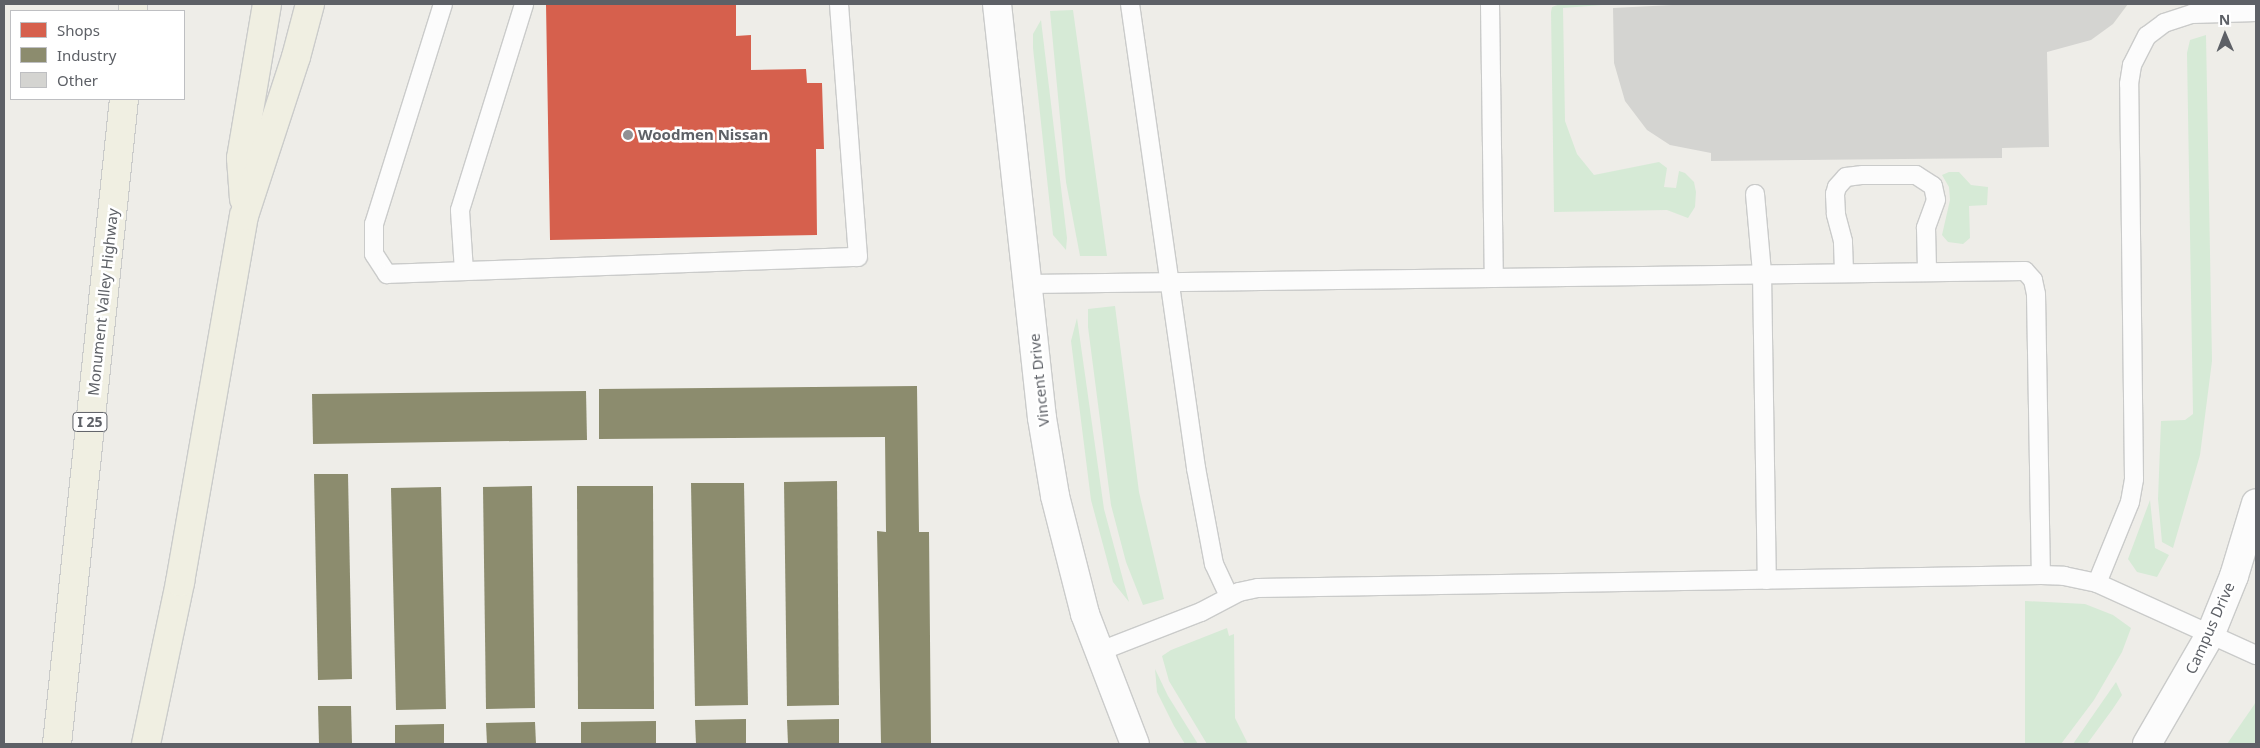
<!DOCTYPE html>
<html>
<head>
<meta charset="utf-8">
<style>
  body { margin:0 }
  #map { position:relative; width:2260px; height:748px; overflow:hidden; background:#eeede8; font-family:"Noto Sans",sans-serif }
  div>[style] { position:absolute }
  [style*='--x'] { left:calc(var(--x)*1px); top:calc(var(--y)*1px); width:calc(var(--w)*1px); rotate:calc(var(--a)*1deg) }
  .green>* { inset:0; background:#d6ead6 }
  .shops>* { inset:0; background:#d6604d }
  .industry>* { inset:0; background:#8c8c6e }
  .building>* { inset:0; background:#d4d4d1 }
  .roads { filter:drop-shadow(1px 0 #cacbca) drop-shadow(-1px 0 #cacbca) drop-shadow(0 1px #cacbca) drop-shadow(0 -1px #cacbca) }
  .lane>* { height:18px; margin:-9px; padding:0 9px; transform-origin:9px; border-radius:9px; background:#fcfcfc }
  .secondary>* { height:28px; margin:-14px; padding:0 14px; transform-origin:14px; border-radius:14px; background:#fcfcfc }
  .highway>* { height:28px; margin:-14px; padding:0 14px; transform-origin:14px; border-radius:14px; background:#f0efe2 }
  .dots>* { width:14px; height:14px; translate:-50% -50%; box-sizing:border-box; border:2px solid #fff; border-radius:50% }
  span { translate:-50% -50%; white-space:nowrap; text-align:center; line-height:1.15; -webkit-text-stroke:5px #fff; paint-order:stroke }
  .shield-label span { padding:1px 4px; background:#fff; border:1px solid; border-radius:4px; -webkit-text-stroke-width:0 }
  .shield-label { font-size:14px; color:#5d6066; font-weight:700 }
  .poi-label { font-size:15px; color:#5d6066; font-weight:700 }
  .left { translate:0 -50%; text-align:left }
  .street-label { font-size:15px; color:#5d6066 }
  .frame { position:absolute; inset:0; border:5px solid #5d6066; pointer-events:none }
  .legend { position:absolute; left:10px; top:10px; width:175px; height:90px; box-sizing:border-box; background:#fff; border:1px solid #bebfc2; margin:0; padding:6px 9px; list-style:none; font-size:15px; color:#5d6066 }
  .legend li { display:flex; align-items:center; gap:10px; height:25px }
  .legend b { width:25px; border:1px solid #bebfc2 }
  .north { position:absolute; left:2200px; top:10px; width:50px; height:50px; -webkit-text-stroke:4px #fff; paint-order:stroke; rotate:359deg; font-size:14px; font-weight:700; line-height:20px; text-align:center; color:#5d6066 }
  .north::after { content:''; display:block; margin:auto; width:18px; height:22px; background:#5d6066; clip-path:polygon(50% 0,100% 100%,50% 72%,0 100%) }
</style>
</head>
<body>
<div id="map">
  <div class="green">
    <div style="clip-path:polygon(1560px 4px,1615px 4px,1563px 8px,1565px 121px,1577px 154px,1594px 175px,1659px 162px,1667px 168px,1664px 187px,1676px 188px,1679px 171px,1685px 173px,1694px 182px,1696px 192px,1695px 207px,1688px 218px,1667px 210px,1554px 212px,1551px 12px,1552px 7px)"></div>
    <div style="clip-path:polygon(1073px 10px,1107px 256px,1080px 256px,1066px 182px,1050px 11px)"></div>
    <div style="clip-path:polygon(1041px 20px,1067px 238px,1066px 250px,1053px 235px,1033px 48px,1033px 34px)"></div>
    <div style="clip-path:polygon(2206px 35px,2212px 361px,2200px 455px,2173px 548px,2162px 542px,2158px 499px,2161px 421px,2185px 420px,2193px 414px,2187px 53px,2190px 40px)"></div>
    <div style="clip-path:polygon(1949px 172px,1959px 172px,1971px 185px,1988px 187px,1987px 205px,1969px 206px,1970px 238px,1963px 244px,1948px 242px,1942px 235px,1950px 200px,1949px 187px,1942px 175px)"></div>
    <div style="clip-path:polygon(1115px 306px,1139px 492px,1164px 599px,1143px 605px,1126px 562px,1111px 505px,1088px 327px,1088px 309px)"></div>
    <div style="clip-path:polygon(1077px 318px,1104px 509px,1129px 602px,1113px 582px,1091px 500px,1071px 341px)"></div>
    <div style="clip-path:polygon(2150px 500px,2155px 548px,2169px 555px,2157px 577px,2137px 572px,2128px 559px)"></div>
    <div style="clip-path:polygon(2025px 601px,2085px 604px,2113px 615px,2131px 628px,2122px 652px,2094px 700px,2061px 744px,2025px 744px)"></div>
    <div style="clip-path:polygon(1227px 628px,1229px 636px,1234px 634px,1235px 718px,1248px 744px,1207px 744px,1169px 681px,1162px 656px,1171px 650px)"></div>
    <div style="clip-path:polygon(1155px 669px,1168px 696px,1198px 744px,1185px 744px,1174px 726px,1157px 692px)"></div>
    <div style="clip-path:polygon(2116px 682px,2122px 695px,2112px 710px,2087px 744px,2073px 744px)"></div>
    <div style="clip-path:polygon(2256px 701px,2256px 744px,2227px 744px,2254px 705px)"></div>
  </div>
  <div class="shops">
    <div style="clip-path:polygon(546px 4px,736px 4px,736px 36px,751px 35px,751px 70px,806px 69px,807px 83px,822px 83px,824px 149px,816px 149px,817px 235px,550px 240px)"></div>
  </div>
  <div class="industry">
    <div style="clip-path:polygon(917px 386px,919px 532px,929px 532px,931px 744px,881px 744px,877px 531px,886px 532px,885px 437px,599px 439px,599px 389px)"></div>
    <div style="clip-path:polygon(586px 391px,587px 440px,313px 444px,312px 394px)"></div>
    <div style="clip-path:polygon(314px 474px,348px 474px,352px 679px,318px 680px)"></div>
    <div style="clip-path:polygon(837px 481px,839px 705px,787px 706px,784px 482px)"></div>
    <div style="clip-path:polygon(691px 483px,744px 483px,748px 705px,695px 706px)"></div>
    <div style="clip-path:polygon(532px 486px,535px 708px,486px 709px,483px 487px)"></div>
    <div style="clip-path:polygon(577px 486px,653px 486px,654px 709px,578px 709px)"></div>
    <div style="clip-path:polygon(441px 487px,446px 709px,396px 710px,391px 488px)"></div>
    <div style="clip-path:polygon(318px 706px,351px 706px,352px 744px,319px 744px)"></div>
    <div style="clip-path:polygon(746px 719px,746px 744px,696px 744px,695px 720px)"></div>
    <div style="clip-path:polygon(839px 719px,839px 744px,788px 744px,787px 720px)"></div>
    <div style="clip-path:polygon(656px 721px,656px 744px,581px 744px,581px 722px)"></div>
    <div style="clip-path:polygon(535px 722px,536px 744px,487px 744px,486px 723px)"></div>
    <div style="clip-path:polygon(444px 724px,444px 744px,395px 744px,395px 725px)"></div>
  </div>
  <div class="building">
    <div style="clip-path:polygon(1692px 4px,2128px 4px,2113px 24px,2091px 40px,2047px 52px,2049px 147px,2002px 148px,2002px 158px,1711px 161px,1711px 153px,1670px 145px,1647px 130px,1625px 101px,1614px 63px,1613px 8px)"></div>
  </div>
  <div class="roads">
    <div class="lane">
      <div style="--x:443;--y:4;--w:231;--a:107.4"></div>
      <div style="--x:374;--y:224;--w:30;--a:90"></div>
      <div style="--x:374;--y:254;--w:24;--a:57"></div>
      <div style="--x:387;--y:274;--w:471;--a:-2.1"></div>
      <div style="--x:858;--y:257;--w:254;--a:-94.3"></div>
      <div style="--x:1130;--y:4;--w:469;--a:81.9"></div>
      <div style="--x:1196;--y:468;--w:98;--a:79.4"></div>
      <div style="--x:1214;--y:564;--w:35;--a:65"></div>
      <div style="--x:1490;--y:4;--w:274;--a:89.2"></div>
      <div style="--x:1755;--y:194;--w:79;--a:84.9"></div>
      <div style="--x:1762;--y:273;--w:307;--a:89.1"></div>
      <div style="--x:464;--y:271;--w:61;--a:-93.8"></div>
      <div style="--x:460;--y:210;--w:216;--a:-72.7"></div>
      <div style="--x:1844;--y:272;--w:31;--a:-92"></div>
      <div style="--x:1843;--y:241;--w:28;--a:-105"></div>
      <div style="--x:1836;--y:214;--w:20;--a:-93"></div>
      <div style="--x:1835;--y:194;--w:7;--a:-74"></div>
      <div style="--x:1837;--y:187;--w:13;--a:-48"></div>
      <div style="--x:1846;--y:177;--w:17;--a:-7"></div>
      <div style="--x:1863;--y:175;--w:53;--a:0"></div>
      <div style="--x:1916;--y:175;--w:20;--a:33"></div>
      <div style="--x:1933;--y:186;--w:14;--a:78"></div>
      <div style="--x:1936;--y:200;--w:30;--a:110"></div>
      <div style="--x:1926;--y:228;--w:42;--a:88.6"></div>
      <div style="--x:1029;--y:284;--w:996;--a:-0.75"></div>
      <div style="--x:2025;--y:271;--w:12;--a:48"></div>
      <div style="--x:2033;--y:280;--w:14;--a:78"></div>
      <div style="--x:2036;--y:294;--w:281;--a:89"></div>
      <div style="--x:2097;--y:583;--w:87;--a:-67.8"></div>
      <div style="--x:2130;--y:502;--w:23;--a:-80"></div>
      <div style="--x:2134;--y:479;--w:395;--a:-90.7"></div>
      <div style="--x:2129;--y:84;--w:19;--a:-81"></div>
      <div style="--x:2132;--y:65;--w:33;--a:-63"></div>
      <div style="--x:2147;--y:36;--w:21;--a:-37"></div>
      <div style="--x:2164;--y:23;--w:29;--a:-18"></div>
      <div style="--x:2192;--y:14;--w:64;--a:-1.8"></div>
      <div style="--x:1098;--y:652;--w:110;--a:-21.2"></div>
      <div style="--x:1201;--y:612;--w:43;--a:-27.8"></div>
      <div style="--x:1239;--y:592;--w:19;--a:-12"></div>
      <div style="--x:1258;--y:588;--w:783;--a:-0.95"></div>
      <div style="--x:2041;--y:575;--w:23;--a:2"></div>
      <div style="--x:2064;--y:576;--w:34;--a:12"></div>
      <div style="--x:2097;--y:583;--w:175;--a:24.4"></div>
    </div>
    <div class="secondary">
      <div style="--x:997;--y:4;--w:416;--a:83.8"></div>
      <div style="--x:1042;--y:418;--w:79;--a:80.5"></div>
      <div style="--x:1055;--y:496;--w:122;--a:75.7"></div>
      <div style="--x:1085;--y:614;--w:139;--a:69"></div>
      <div style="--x:2147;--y:744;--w:128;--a:-60"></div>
      <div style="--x:2211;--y:633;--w:61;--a:-68"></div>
      <div style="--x:2234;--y:576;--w:76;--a:-73.2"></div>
    </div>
    <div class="highway">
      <div style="--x:133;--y:11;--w:7;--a:-90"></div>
      <div style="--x:244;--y:199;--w:41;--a:-94.2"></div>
      <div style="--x:241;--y:158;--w:156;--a:-80.4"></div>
      <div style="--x:57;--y:744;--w:648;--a:-84.07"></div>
      <div style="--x:146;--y:744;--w:166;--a:-78.1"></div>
      <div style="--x:180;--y:582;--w:372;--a:-80.1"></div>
      <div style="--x:244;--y:216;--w:167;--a:-71.9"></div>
      <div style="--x:296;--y:57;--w:55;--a:-75.2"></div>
    </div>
  </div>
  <div class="dots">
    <div style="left:628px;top:135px;background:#909194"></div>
  </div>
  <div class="shield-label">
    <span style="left:90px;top:422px">I 25</span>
  </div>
  <div class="poi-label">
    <span class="left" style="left:638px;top:135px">Woodmen Nissan</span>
  </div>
  <div class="street-label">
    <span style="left:103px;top:302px;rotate:-84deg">Monument Valley Highway</span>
    <span style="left:1039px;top:380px;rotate:-96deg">Vincent Drive</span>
    <span style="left:2210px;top:628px;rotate:-66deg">Campus Drive</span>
  </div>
  <div class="frame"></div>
  <ul class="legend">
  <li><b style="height:14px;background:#d6604d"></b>Shops</li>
  <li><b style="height:14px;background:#8c8c6e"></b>Industry</li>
  <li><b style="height:14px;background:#d4d4d1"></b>Other</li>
  </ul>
  <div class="north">N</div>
</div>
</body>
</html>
